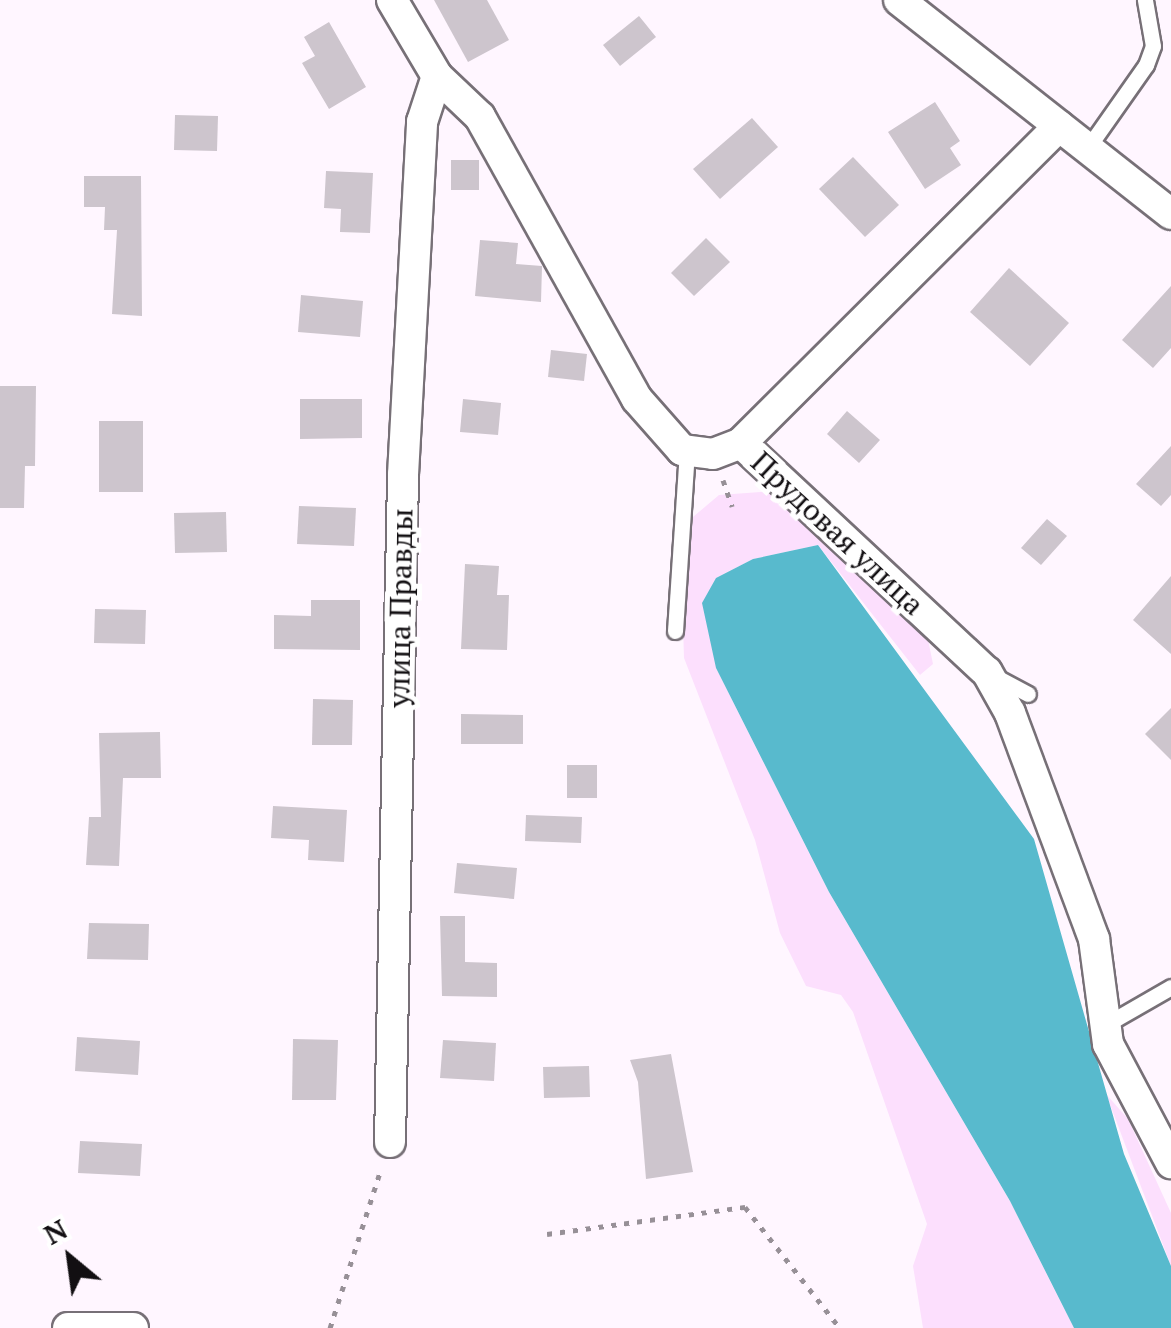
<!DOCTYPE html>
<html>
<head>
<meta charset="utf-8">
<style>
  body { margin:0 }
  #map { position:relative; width:1171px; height:1328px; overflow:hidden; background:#fff6ff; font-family:"PT Serif",serif }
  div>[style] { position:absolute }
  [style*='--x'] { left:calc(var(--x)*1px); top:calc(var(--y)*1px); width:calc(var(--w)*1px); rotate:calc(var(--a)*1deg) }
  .green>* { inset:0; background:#fcdffd }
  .water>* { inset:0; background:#58bacd }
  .building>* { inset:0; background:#cdc5cd }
  .path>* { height:5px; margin-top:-2.5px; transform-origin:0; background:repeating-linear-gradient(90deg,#979097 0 5px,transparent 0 13px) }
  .roads { filter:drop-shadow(2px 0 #777077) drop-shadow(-2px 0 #777077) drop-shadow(0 2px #777077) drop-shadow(0 -2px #777077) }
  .lane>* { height:15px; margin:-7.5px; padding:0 7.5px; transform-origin:7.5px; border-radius:7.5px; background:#fff }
  .street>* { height:30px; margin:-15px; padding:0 15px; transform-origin:15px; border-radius:15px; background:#fff }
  span { translate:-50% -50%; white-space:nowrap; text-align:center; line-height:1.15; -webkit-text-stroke:10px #fff; paint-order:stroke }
  .street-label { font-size:30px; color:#120f12 }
  .north { position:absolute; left:20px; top:1208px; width:100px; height:100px; -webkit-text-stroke:8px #fff; paint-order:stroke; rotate:331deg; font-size:28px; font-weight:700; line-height:40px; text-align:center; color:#120f12 }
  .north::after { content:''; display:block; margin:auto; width:35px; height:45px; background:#120f12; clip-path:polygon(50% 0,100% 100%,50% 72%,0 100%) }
</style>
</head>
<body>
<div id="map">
  <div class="green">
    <div style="clip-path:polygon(773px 491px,925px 625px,933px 664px,920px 675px,818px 545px,753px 559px,716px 578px,716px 668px,829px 892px,1010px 1201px,1074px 1328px,923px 1328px,913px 1266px,927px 1224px,853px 1012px,841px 995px,806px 986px,780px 933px,755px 840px,684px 658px,682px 593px,693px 517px,719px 495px)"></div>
    <div style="clip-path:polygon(1106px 1094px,1128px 1119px,1171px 1213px,1171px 1266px)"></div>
  </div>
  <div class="water">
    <div style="clip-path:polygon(818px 545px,1034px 839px,1124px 1154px,1171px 1266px,1171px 1328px,1074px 1328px,1010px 1201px,829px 892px,716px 668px,702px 603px,716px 578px,753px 559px)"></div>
  </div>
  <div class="building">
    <div style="clip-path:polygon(434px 0,487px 0,509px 40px,468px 62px)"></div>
    <div style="clip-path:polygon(639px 16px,656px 37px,620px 66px,603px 45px)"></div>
    <div style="clip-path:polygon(329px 22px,366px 87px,329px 109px,302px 63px,315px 56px,304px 37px)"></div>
    <div style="clip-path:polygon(935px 102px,960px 141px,950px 148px,961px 165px,925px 189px,888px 132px)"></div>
    <div style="clip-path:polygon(175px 115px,218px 116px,217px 151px,174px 150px)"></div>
    <div style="clip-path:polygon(752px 118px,778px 147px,720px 199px,693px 169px)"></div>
    <div style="clip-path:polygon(853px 157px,899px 205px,865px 237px,819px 189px)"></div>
    <div style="clip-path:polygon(451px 160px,479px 160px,479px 190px,451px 190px)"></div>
    <div style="clip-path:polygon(326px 171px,373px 173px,370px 233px,340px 232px,341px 209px,324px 208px)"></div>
    <div style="clip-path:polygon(84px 176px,141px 176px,142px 316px,112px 314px,117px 230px,104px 230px,105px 207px,84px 207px)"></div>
    <div style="clip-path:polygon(706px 238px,730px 262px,694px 296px,671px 273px)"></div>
    <div style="clip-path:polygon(480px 240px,518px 243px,516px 264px,542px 266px,541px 302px,475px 296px)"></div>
    <div style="clip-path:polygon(1009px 268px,1069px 323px,1030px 366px,970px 312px)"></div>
    <div style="clip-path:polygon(1171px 286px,1171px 348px,1153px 368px,1122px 340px)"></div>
    <div style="clip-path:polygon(301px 295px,363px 301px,360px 337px,298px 332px)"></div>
    <div style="clip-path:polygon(551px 350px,587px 354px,584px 381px,548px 377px)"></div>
    <div style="clip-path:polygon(0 386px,36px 386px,35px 466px,25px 466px,24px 508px,0 508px)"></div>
    <div style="clip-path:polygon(300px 399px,362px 399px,362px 438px,300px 439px)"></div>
    <div style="clip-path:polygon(463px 399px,501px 403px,498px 435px,460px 432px)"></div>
    <div style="clip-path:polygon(847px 411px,880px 440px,859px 463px,827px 434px)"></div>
    <div style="clip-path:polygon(99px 421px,143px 421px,143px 492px,99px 492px)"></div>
    <div style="clip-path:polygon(1171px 446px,1171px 495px,1161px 506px,1136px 484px)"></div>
    <div style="clip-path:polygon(299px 506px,356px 508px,354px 546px,297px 544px)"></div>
    <div style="clip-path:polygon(226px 512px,227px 552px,175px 553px,174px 513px)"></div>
    <div style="clip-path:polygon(1047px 519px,1067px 536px,1041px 565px,1021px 548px)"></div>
    <div style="clip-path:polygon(465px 564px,499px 566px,497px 595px,509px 595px,507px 650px,461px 649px)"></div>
    <div style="clip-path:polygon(1171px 576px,1171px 654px,1133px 620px)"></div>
    <div style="clip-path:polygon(311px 600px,360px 600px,360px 650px,274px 649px,274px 615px,311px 616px)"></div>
    <div style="clip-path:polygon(95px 609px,146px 610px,145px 644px,94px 643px)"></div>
    <div style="clip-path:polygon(313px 699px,353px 700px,352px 745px,312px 745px)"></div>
    <div style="clip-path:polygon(1171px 708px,1171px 760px,1145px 734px)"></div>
    <div style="clip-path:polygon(461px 714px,523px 715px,523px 744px,461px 744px)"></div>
    <div style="clip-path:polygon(160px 732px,161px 778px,123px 778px,119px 866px,86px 865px,89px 817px,101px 817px,99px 733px)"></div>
    <div style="clip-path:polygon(567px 765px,597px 765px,597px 798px,567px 798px)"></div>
    <div style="clip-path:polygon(273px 806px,347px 810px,344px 862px,308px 860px,309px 840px,271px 838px)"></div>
    <div style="clip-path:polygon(526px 815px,582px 817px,581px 843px,525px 841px)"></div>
    <div style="clip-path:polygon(457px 863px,517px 868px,514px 899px,454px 893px)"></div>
    <div style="clip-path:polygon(440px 916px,465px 916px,465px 962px,497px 963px,497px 997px,442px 996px)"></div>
    <div style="clip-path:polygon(89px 923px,149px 924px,148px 960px,87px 959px)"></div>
    <div style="clip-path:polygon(77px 1037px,140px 1041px,138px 1075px,75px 1071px)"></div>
    <div style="clip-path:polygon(293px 1039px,338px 1040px,336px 1100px,292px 1100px)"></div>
    <div style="clip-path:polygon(443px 1040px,496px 1043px,494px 1081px,440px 1078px)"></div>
    <div style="clip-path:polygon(671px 1054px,693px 1172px,646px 1179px,638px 1082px,630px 1060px)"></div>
    <div style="clip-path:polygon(589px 1066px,590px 1097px,544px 1098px,543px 1067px)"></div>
    <div style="clip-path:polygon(80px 1141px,142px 1144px,140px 1176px,78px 1173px)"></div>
  </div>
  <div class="path">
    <div style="--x:723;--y:480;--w:28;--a:71"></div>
    <div style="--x:547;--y:1234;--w:200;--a:-7.8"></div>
    <div style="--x:745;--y:1207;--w:154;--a:51.9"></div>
    <div style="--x:330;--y:1328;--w:167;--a:-72.2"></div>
  </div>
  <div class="roads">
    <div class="lane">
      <div style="--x:1089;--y:146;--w:99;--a:-54.9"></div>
      <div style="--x:1146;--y:65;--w:20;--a:-70"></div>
      <div style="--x:1153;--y:46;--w:47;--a:-99.9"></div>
      <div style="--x:675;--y:631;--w:181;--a:-86.2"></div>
      <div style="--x:996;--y:677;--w:36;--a:28"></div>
      <div style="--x:1105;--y:1025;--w:76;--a:-29.9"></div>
    </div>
    <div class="street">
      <div style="--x:392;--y:0;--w:88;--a:59.4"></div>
      <div style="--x:437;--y:76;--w:59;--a:43.6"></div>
      <div style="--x:480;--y:117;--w:323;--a:60.9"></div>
      <div style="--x:637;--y:399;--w:68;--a:48.6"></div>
      <div style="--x:682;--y:450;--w:31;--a:7"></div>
      <div style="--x:713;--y:454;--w:30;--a:-21"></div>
      <div style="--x:741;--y:443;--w:449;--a:-44.9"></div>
      <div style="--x:899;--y:0;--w:346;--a:38.2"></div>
      <div style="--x:741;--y:443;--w:336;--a:43"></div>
      <div style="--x:987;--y:672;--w:47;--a:60.7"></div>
      <div style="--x:1010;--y:713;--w:241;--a:69.6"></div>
      <div style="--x:1094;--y:939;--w:106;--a:82.4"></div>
      <div style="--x:1108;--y:1044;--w:135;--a:62.1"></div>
      <div style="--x:390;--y:1142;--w:667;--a:-88.88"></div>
      <div style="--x:403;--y:475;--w:354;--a:-86.9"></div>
      <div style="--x:422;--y:122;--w:48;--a:-71.9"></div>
      <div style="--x:68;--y:1328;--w:65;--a:0"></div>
    </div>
  </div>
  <div class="street-label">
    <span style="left:838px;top:533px;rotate:43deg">Прудовая улица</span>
    <span style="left:400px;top:608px;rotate:-89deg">улица Правды</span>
  </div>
  <div class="north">N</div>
</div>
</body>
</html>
